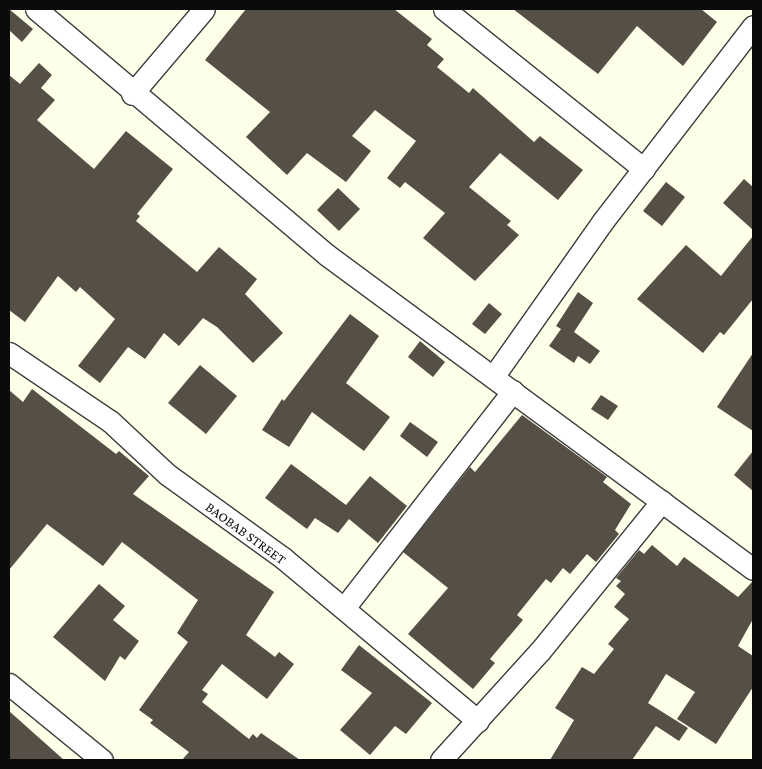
<!DOCTYPE html>
<html>
<head>
<meta charset="utf-8">
<style>
	body { margin:0 }
	#map { position:relative; width:762px; height:769px; overflow:hidden; background:#feffe9; font-family:"Crimson Pro",serif }
	div>[style] { position:absolute }
	[style*='--x'] { left:calc(var(--x)*1px); top:calc(var(--y)*1px); width:calc(var(--w)*1px); rotate:calc(var(--a)*1deg) }
	.building>* { inset:0; background:#554f46 }
	.roads { filter:drop-shadow(1px 0 #3e3e3e) drop-shadow(-1px 0 #3e3e3e) drop-shadow(0 1px #3e3e3e) drop-shadow(0 -1px #3e3e3e) }
	.minor>* { height:21px; margin:-10.5px; padding:0 10.5px; transform-origin:10.5px; border-radius:10.5px; background:#fff }
	span { translate:-50% -50%; white-space:nowrap; text-align:center; line-height:1.15; -webkit-text-stroke:5px #fff; paint-order:stroke }
	.street-label { font-size:14px; color:#0b0b0b }
	.frame { position:absolute; inset:0; border:10px solid #0b0b0b; pointer-events:none }
</style>
</head>
<body>
<div id="map">
	<div class="building">
		<i style="clip-path:polygon(9px 9px,33px 29px,22px 42px,9px 30px)"></i>
		<i style="clip-path:polygon(246px 9px,394px 9px,432px 39px,427px 45px,444px 59px,437px 67px,469px 93px,473px 88px,534px 142px,540px 136px,583px 170px,558px 200px,500px 153px,469px 187px,511px 221px,507px 225px,519px 235px,475px 281px,423px 238px,445px 213px,405px 182px,400px 188px,387px 178px,416px 141px,375px 110px,352px 136px,371px 151px,346px 182px,307px 153px,287px 175px,246px 137px,270px 112px,205px 60px)"></i>
		<i style="clip-path:polygon(513px 9px,701px 9px,717px 22px,683px 66px,637px 26px,598px 74px)"></i>
		<i style="clip-path:polygon(39px 63px,52px 75px,41px 88px,55px 100px,37px 120px,94px 169px,126px 131px,173px 169px,137px 214px,140px 216px,136px 221px,197px 272px,219px 247px,257px 279px,245px 294px,283px 333px,253px 363px,217px 327px,203px 318px,179px 346px,164px 333px,145px 359px,128px 347px,100px 383px,78px 366px,115px 319px,80px 287px,76px 292px,58px 276px,25px 322px,9px 310px,9px 75px,20px 84px)"></i>
		<i style="clip-path:polygon(744px 179px,753px 187px,753px 230px,723px 203px)"></i>
		<i style="clip-path:polygon(666px 182px,685px 197px,662px 226px,643px 211px)"></i>
		<i style="clip-path:polygon(338px 188px,360px 209px,339px 231px,317px 210px)"></i>
		<i style="clip-path:polygon(753px 236px,753px 299px,724px 335px,720px 332px,703px 353px,637px 299px,686px 245px,721px 276px)"></i>
		<i style="clip-path:polygon(578px 292px,593px 303px,574px 332px,600px 351px,590px 364px,578px 356px,574px 363px,549px 346px,561px 329px,556px 326px)"></i>
		<i style="clip-path:polygon(489px 303px,502px 314px,485px 334px,472px 324px)"></i>
		<i style="clip-path:polygon(350px 314px,379px 336px,346px 383px,390px 417px,364px 451px,312px 412px,289px 447px,262px 430px,282px 399px,284px 401px)"></i>
		<i style="clip-path:polygon(420px 341px,445px 362px,433px 377px,408px 357px)"></i>
		<i style="clip-path:polygon(753px 353px,753px 431px,717px 407px)"></i>
		<i style="clip-path:polygon(200px 365px,237px 396px,206px 434px,168px 403px)"></i>
		<i style="clip-path:polygon(32px 389px,116px 454px,119px 451px,149px 476px,133px 494px,274px 592px,246px 635px,275px 657px,279px 652px,294px 664px,267px 699px,222px 664px,202px 690px,208px 694px,202px 702px,249px 739px,253px 734px,257px 738px,261px 733px,300px 760px,182px 760px,189px 752px,150px 723px,153px 720px,139px 710px,188px 642px,177px 633px,198px 600px,122px 542px,103px 566px,47px 524px,9px 570px,9px 390px,23px 402px)"></i>
		<i style="clip-path:polygon(601px 395px,618px 406px,608px 420px,591px 409px)"></i>
		<i style="clip-path:polygon(522px 415px,607px 477px,603px 482px,631px 504px,615px 530px,619px 534px,596px 562px,587px 554px,570px 574px,563px 568px,551px 583px,546px 579px,517px 615px,523px 620px,490px 659px,495px 663px,473px 689px,408px 634px,448px 588px,403px 552px,470px 467px,475px 472px)"></i>
		<i style="clip-path:polygon(410px 422px,438px 442px,427px 457px,400px 436px)"></i>
		<i style="clip-path:polygon(753px 451px,753px 491px,734px 475px)"></i>
		<i style="clip-path:polygon(291px 464px,346px 505px,370px 476px,407px 506px,378px 543px,349px 519px,338px 533px,315px 518px,307px 529px,265px 498px)"></i>
		<i style="clip-path:polygon(652px 545px,677px 566px,684px 557px,738px 597px,753px 581px,753px 619px,738px 646px,753px 656px,753px 687px,716px 744px,677px 719px,695px 692px,666px 674px,648px 703px,688px 728px,679px 741px,656px 726px,632px 760px,550px 760px,574px 720px,555px 708px,582px 667px,594px 674px,614px 649px,608px 644px,629px 619px,614px 607px,625px 594px,616px 586px,621px 581px,616px 578px,639px 550px,644px 554px)"></i>
		<i style="clip-path:polygon(99px 584px,125px 606px,113px 620px,139px 641px,125px 660px,120px 656px,105px 681px,53px 637px)"></i>
		<i style="clip-path:polygon(359px 645px,432px 703px,406px 734px,395px 726px,370px 755px,340px 730px,372px 693px,341px 670px)"></i>
		<i style="clip-path:polygon(9px 711px,64px 760px,9px 760px)"></i>
	</div>
	<div class="roads">
		<div class="minor">
			<i style="--x:36;--y:9;--w:381;--a:40.2"></i>
			<i style="--x:327;--y:255;--w:529;--a:36.39"></i>
			<i style="--x:444;--y:9;--w:256;--a:38.7"></i>
			<i style="--x:132;--y:94;--w:111;--a:-49.7"></i>
			<i style="--x:9;--y:353;--w:122;--a:34"></i>
			<i style="--x:110;--y:421;--w:79;--a:43"></i>
			<i style="--x:168;--y:475;--w:142;--a:35.8"></i>
			<i style="--x:283;--y:558;--w:254;--a:39.9"></i>
			<i style="--x:493;--y:377;--w:191;--a:-54.8"></i>
			<i style="--x:603;--y:221;--w:246;--a:-52.4"></i>
			<i style="--x:344;--y:608;--w:275;--a:-52.1"></i>
			<i style="--x:9;--y:684;--w:120;--a:39.3"></i>
			<i style="--x:441;--y:760;--w:147;--a:-47.8"></i>
			<i style="--x:540;--y:651;--w:193;--a:-50.9"></i>
		</div>
	</div>
	<div class="street-label">
		<span style="left:246px;top:533px;rotate:36deg">BAOBAB STREET</span>
	</div>
	<div class="frame"></div>
</div>
</body>
</html>
